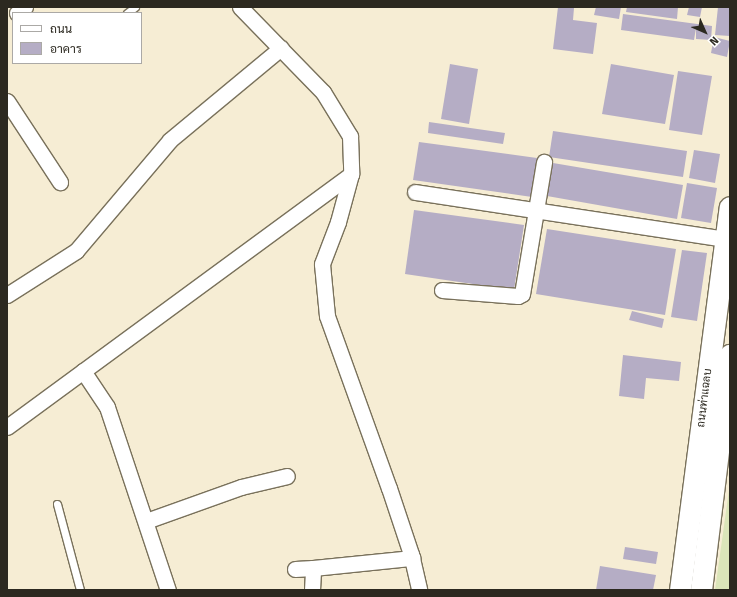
<!DOCTYPE html>
<html>
<head>
<meta charset="utf-8">
<style>
	body { margin:0 }
	#map { position:relative; width:737px; height:597px; overflow:hidden; background:#f6edd4; font-family:"Fira Sans",Sarabun,sans-serif }
	div>[style] { position:absolute }
	[style*='--x'] { left:calc(var(--x)*1px); top:calc(var(--y)*1px); width:calc(var(--w)*1px); rotate:calc(var(--a)*1deg) }
	.green>* { inset:0; background:#dbe5b9 }
	.building>* { inset:0; background:#b5adc5 }
	.roads { filter:drop-shadow(1px 0 #79715b) drop-shadow(-1px 0 #79715b) drop-shadow(0 1px #79715b) drop-shadow(0 -1px #79715b) }
	.service>* { height:7px; margin:-3.5px; padding:0 3.5px; transform-origin:3.5px; border-radius:3.5px; background:#fff }
	.minor>* { height:15px; margin:-7.5px; padding:0 7.5px; transform-origin:7.5px; border-radius:7.5px; background:#fff }
	.secondary>* { height:21px; margin:-10.5px; padding:0 10.5px; transform-origin:10.5px; border-radius:10.5px; background:#fff }
	span { translate:-50% -50%; white-space:nowrap; text-align:center; line-height:1.15; -webkit-text-stroke:3.5px #fff; paint-order:stroke }
	.street-label { font-size:11px; color:#2c2920 }
	.frame { position:absolute; inset:0; border:8px solid #2c2920; pointer-events:none }
	.legend { position:absolute; left:12px; top:12px; width:130px; height:52px; box-sizing:border-box; background:#fff; border:1px solid #aba9a6; margin:0; padding:5px 7px; list-style:none; font-size:12px; color:#2c2920 }
	.legend li { display:flex; align-items:center; gap:8px; height:20px }
	.legend b { width:20px; border:1px solid #aba9a6 }
	.north { position:absolute; left:685px; top:12px; width:40px; height:40px; -webkit-text-stroke:3px #fff; paint-order:stroke; rotate:135deg; font-size:11px; font-weight:700; line-height:16px; text-align:center; color:#2c2920 }
	.north::after { content:''; display:block; margin:auto; width:14px; height:18px; background:#2c2920; clip-path:polygon(50% 0,100% 100%,50% 72%,0 100%) }
</style>
</head>
<body>
<div id="map">
	<div class="green">
		<i style="clip-path:polygon(730px 483px,730px 590px,715px 590px)"></i>
	</div>
	<div class="building">
		<i style="clip-path:polygon(558px 7px,574px 8px,573px 20px,597px 23px,593px 54px,553px 49px)"></i>
		<i style="clip-path:polygon(596px 7px,621px 7px,619px 19px,594px 15px)"></i>
		<i style="clip-path:polygon(627px 7px,678px 7px,677px 19px,626px 12px)"></i>
		<i style="clip-path:polygon(689px 7px,702px 7px,700px 17px,687px 15px)"></i>
		<i style="clip-path:polygon(718px 7px,730px 7px,730px 36px,715px 35px)"></i>
		<i style="clip-path:polygon(623px 14px,712px 26px,711px 40px,696px 39px,696px 28px,694px 40px,621px 30px)"></i>
		<i style="clip-path:polygon(714px 37px,730px 41px,727px 57px,711px 53px)"></i>
		<i style="clip-path:polygon(450px 64px,478px 69px,469px 124px,441px 119px)"></i>
		<i style="clip-path:polygon(611px 64px,674px 75px,665px 124px,602px 114px)"></i>
		<i style="clip-path:polygon(678px 71px,712px 76px,702px 135px,669px 130px)"></i>
		<i style="clip-path:polygon(429px 122px,505px 133px,503px 144px,428px 133px)"></i>
		<i style="clip-path:polygon(553px 131px,687px 151px,683px 177px,549px 157px)"></i>
		<i style="clip-path:polygon(419px 142px,537px 158px,532px 197px,413px 180px)"></i>
		<i style="clip-path:polygon(694px 150px,720px 154px,715px 183px,689px 178px)"></i>
		<i style="clip-path:polygon(553px 163px,683px 185px,677px 219px,547px 196px)"></i>
		<i style="clip-path:polygon(687px 183px,717px 188px,711px 223px,681px 218px)"></i>
		<i style="clip-path:polygon(414px 210px,524px 225px,514px 290px,405px 274px)"></i>
		<i style="clip-path:polygon(547px 229px,676px 249px,665px 315px,536px 294px)"></i>
		<i style="clip-path:polygon(682px 250px,707px 253px,697px 321px,671px 317px)"></i>
		<i style="clip-path:polygon(632px 311px,664px 319px,662px 328px,629px 320px)"></i>
		<i style="clip-path:polygon(623px 355px,681px 362px,679px 381px,646px 378px,644px 399px,619px 396px)"></i>
		<i style="clip-path:polygon(625px 547px,658px 552px,656px 564px,623px 559px)"></i>
		<i style="clip-path:polygon(600px 566px,656px 575px,653px 590px,596px 590px)"></i>
	</div>
	<div class="roads">
		<div class="service">
			<i style="--x:127;--y:13;--w:10;--a:-37"></i>
			<i style="--x:57;--y:504;--w:89;--a:75"></i>
		</div>
		<div class="minor">
			<i style="--x:240;--y:7;--w:119;--a:45.7"></i>
			<i style="--x:323;--y:92;--w:52;--a:58.5"></i>
			<i style="--x:350;--y:136;--w:38;--a:88"></i>
			<i style="--x:351;--y:174;--w:50;--a:105.2"></i>
			<i style="--x:338;--y:222;--w:45;--a:110.9"></i>
			<i style="--x:322;--y:264;--w:52;--a:84.5"></i>
			<i style="--x:327;--y:316;--w:183;--a:70.2"></i>
			<i style="--x:389;--y:488;--w:70;--a:71.6"></i>
			<i style="--x:411;--y:554;--w:37;--a:77"></i>
			<i style="--x:17;--y:13;--w:10;--a:-37"></i>
			<i style="--x:7;--y:101;--w:97;--a:56.8"></i>
			<i style="--x:415;--y:192;--w:315;--a:8.6"></i>
			<i style="--x:442;--y:290;--w:76;--a:4.5"></i>
			<i style="--x:518;--y:296;--w:4;--a:-27"></i>
			<i style="--x:522;--y:294;--w:134;--a:-80.5"></i>
			<i style="--x:7;--y:295;--w:82;--a:-32.5"></i>
			<i style="--x:76;--y:251;--w:145;--a:-49.7"></i>
			<i style="--x:170;--y:140;--w:144;--a:-39.7"></i>
			<i style="--x:83;--y:371;--w:43;--a:56.3"></i>
			<i style="--x:107;--y:407;--w:193;--a:71.6"></i>
			<i style="--x:7;--y:427;--w:427;--a:-36.3"></i>
			<i style="--x:146;--y:521;--w:101;--a:-19.7"></i>
			<i style="--x:241;--y:487;--w:47;--a:-13.4"></i>
			<i style="--x:295;--y:569;--w:18;--a:-3"></i>
			<i style="--x:312;--y:590;--w:22;--a:-87"></i>
			<i style="--x:313;--y:568;--w:100;--a:-5.8"></i>
		</div>
		<div class="secondary">
			<i style="--x:680;--y:590;--w:386;--a:-82.6"></i>
			<i style="--x:701;--y:590;--w:237;--a:-83"></i>
		</div>
	</div>
	<div class="street-label">
		<span style="left:705px;top:398px;rotate:-83deg">ถนนท่าแฉลบ</span>
	</div>
	<div class="frame"></div>
	<ul class="legend">
	<li><b style="height:5px;background:#fff"></b>ถนน</li>
	<li><b style="height:11px;background:#b5adc5"></b>อาคาร</li>
	</ul>
	<div class="north">N</div>
</div>
</body>
</html>
